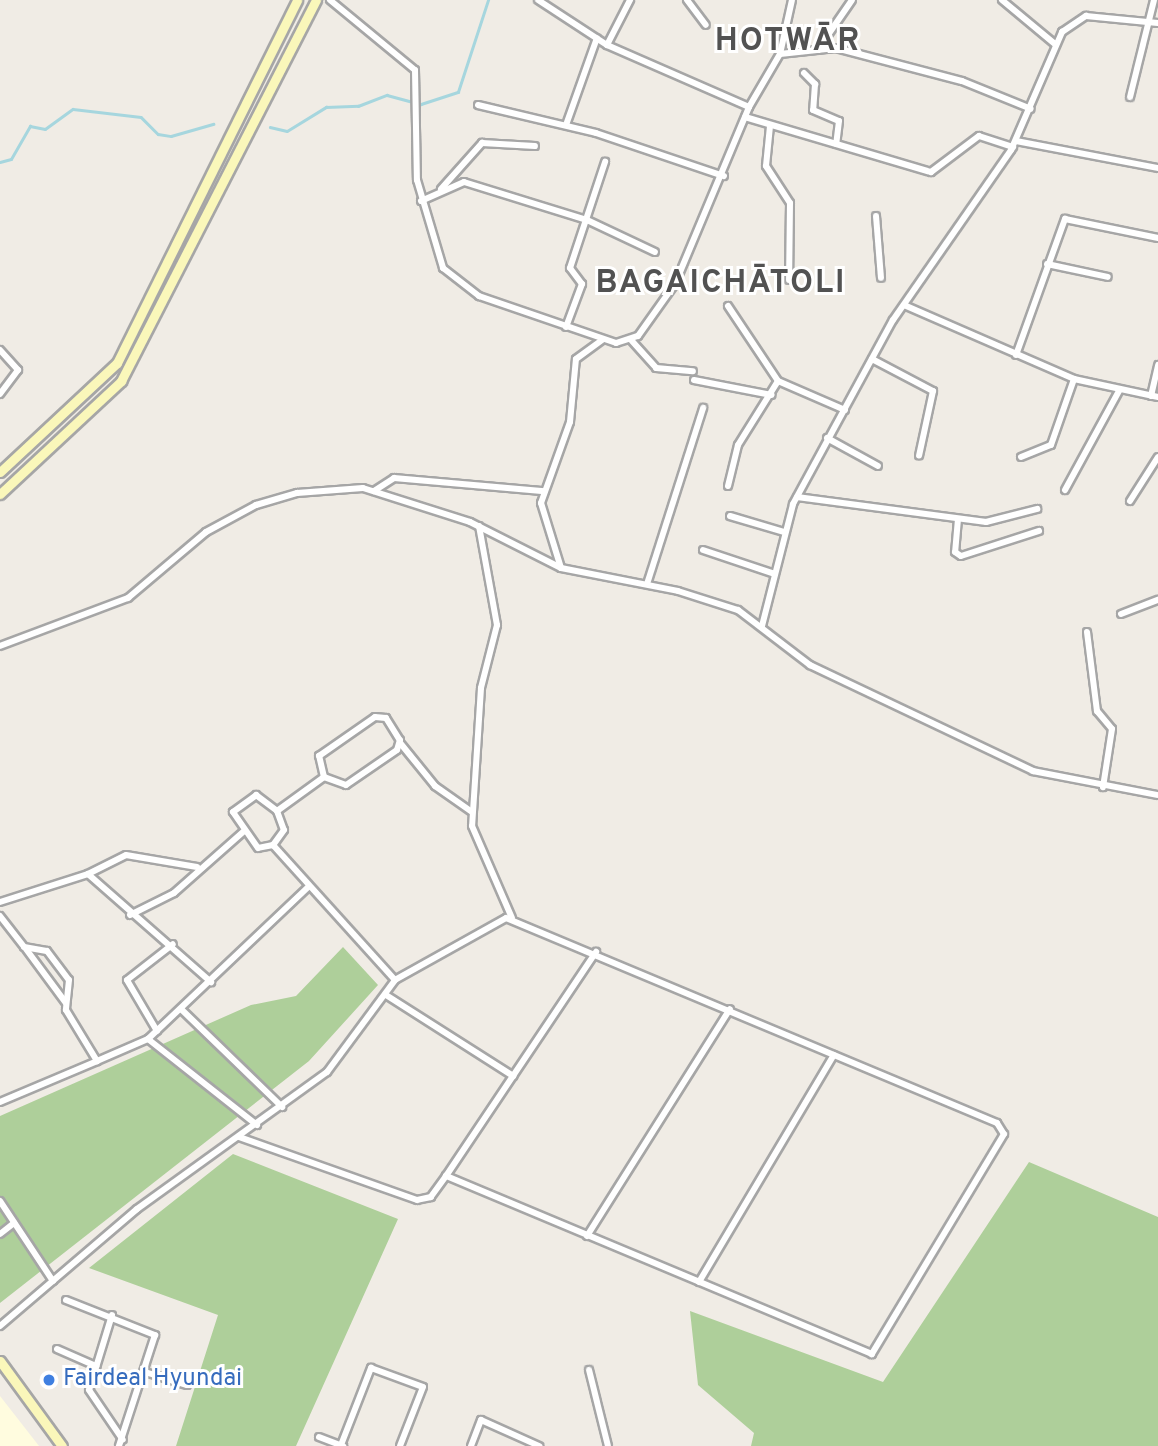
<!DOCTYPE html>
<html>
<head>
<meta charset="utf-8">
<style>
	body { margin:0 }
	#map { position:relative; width:1158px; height:1446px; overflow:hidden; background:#f0ece5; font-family:Overpass,sans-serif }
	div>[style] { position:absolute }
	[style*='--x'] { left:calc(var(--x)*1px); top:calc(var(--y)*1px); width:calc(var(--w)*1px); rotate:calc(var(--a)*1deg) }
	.education>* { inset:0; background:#fffcdf }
	.forest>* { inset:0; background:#aecf9a }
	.stream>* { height:2.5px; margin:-1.25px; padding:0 1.25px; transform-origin:1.25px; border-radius:1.25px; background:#a6d6de }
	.roads { filter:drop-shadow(2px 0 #a6a6a6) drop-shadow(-2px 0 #a6a6a6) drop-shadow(0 2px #a6a6a6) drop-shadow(0 -2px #a6a6a6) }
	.minor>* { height:6px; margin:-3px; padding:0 3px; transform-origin:3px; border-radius:3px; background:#fff }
	.secondary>* { height:9px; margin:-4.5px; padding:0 4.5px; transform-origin:4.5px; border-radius:4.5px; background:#faf7ba }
	.dots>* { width:19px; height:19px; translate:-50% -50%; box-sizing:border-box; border:4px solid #fff; border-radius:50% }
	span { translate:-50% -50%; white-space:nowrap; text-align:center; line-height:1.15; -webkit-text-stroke:6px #fff; paint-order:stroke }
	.shop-label { font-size:24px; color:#366cbe }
	.left { translate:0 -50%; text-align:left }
	.district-label { font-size:32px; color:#525252; font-weight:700; letter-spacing:2px }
</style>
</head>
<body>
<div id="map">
	<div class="education">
		<i style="clip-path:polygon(0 1396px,39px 1446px,0 1446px)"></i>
	</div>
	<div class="forest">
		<i style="clip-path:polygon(343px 947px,378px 985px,309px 1061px,0 1303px,0 1116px,251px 1005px,296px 996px)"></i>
		<i style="clip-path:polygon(233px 1154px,398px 1219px,296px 1446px,176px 1446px,218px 1315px,89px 1268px)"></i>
		<i style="clip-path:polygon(1029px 1162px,1158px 1217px,1158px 1446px,751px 1446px,754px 1433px,698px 1385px,690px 1311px,883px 1382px)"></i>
	</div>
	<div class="stream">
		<i style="--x:270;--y:127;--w:17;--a:13"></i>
		<i style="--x:287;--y:131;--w:46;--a:-31.6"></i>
		<i style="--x:326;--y:107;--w:32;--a:-2"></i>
		<i style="--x:358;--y:106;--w:31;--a:-21"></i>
		<i style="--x:387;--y:95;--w:35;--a:15"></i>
		<i style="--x:421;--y:104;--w:39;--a:-18"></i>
		<i style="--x:458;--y:92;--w:97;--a:-71.9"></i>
		<i style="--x:0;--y:162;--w:11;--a:-15"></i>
		<i style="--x:11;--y:159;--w:38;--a:-60"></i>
		<i style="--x:30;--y:126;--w:15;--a:11"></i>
		<i style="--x:45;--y:129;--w:34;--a:-36"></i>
		<i style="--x:73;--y:109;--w:68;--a:6.7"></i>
		<i style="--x:141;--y:117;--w:24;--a:45"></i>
		<i style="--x:158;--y:134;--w:13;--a:9"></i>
		<i style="--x:171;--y:136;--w:44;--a:-15.9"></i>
	</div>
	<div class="roads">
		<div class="minor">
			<i style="--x:330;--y:0;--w:110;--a:39.5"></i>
			<i style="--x:415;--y:70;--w:110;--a:89"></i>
			<i style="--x:417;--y:180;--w:92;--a:73.5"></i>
			<i style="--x:443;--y:268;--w:46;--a:37.9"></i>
			<i style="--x:479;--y:296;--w:145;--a:18.9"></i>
			<i style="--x:616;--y:343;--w:23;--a:-18"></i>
			<i style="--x:638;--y:336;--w:64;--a:-54.6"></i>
			<i style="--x:675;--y:284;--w:192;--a:-67.3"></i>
			<i style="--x:749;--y:107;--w:61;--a:-59.7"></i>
			<i style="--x:780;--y:54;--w:56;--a:-6.1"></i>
			<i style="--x:836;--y:48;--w:130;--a:14.7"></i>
			<i style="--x:962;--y:81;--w:74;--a:22.1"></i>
			<i style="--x:538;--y:0;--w:82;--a:33.1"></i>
			<i style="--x:607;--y:45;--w:155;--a:23.6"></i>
			<i style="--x:687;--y:0;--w:31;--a:53"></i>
			<i style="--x:1002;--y:0;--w:69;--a:39.7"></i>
			<i style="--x:607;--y:45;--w:51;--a:-62.9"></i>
			<i style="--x:819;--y:48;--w:58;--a:-55.5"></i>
			<i style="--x:780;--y:54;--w:55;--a:-77.5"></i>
			<i style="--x:804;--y:73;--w:16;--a:45"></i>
			<i style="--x:815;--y:84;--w:26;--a:94"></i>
			<i style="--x:813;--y:110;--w:28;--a:23"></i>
			<i style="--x:839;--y:121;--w:23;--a:97"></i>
			<i style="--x:1130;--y:97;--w:100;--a:-76.1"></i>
			<i style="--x:478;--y:105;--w:121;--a:13.3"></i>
			<i style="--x:596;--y:133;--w:135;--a:18.6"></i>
			<i style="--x:745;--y:117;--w:194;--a:16.5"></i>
			<i style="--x:931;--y:172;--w:60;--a:-36.9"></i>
			<i style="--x:979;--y:136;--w:36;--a:18"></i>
			<i style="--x:566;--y:125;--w:92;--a:-70.4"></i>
			<i style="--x:770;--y:126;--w:40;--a:95.7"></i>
			<i style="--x:766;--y:166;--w:44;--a:57"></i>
			<i style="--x:790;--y:203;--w:77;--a:90.7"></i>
			<i style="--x:1016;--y:141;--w:145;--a:10.8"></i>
			<i style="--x:441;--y:189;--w:62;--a:-48.3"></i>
			<i style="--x:482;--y:143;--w:53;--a:3.2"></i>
			<i style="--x:421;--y:201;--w:47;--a:-23.8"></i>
			<i style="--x:464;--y:182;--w:129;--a:17.2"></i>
			<i style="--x:587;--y:220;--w:75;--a:25.2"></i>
			<i style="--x:876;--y:216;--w:62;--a:85.4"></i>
			<i style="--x:1047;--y:264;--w:62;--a:12"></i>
			<i style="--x:904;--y:305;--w:185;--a:23.5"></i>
			<i style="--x:1074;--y:379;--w:86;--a:12.1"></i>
			<i style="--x:728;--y:306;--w:90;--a:56.3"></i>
			<i style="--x:778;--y:381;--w:73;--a:23.4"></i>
			<i style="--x:566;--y:327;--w:46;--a:-69.6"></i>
			<i style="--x:582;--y:284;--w:20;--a:-127"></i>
			<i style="--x:570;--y:268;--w:112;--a:-71.7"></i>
			<i style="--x:632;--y:341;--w:36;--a:48"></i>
			<i style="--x:656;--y:368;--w:37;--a:5"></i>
			<i style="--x:0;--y:350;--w:27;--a:48"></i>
			<i style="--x:18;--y:370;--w:30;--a:127"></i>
			<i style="--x:1016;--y:355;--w:145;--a:-70.2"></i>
			<i style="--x:1065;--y:219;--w:95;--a:11.5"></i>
			<i style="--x:872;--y:359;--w:69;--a:27.7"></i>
			<i style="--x:933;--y:391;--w:66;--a:102.2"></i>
			<i style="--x:694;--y:380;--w:79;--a:10.9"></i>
			<i style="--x:1151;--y:396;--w:32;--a:-77"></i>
			<i style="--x:827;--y:438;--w:58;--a:28.8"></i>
			<i style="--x:1021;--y:457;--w:32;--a:-22"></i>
			<i style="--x:1051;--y:445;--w:70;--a:-70.8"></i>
			<i style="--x:728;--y:486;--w:42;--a:-76.3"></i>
			<i style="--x:738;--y:445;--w:75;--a:-58"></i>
			<i style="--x:1065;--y:490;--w:115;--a:-61.4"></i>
			<i style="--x:374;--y:491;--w:24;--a:-33"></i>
			<i style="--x:394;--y:478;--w:151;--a:5"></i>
			<i style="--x:797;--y:497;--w:191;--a:7.5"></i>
			<i style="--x:986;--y:522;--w:53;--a:-14.3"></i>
			<i style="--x:1130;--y:501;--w:52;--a:-57.5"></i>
			<i style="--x:730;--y:516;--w:56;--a:16.5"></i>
			<i style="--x:958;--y:519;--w:33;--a:95"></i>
			<i style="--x:955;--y:552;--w:7;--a:34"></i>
			<i style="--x:961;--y:556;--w:82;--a:-17.8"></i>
			<i style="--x:479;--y:526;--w:101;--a:79.7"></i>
			<i style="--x:497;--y:625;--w:65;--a:104.3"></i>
			<i style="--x:481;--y:688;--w:138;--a:93.7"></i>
			<i style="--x:472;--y:826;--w:100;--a:66.5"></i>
			<i style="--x:703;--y:550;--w:73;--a:18.4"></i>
			<i style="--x:561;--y:568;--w:68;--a:-107.1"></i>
			<i style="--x:541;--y:503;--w:86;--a:-70.3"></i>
			<i style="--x:570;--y:422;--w:63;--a:-84.6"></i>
			<i style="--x:576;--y:359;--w:32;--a:-36"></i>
			<i style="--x:647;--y:584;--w:185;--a:-72.3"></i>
			<i style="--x:1121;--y:614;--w:40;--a:-21"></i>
			<i style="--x:762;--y:626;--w:126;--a:-75.7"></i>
			<i style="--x:793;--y:504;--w:209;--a:-61.5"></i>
			<i style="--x:893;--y:320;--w:207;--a:-55.2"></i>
			<i style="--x:1011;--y:150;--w:129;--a:-66.6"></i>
			<i style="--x:1062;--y:32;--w:29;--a:-34"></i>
			<i style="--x:1086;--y:16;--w:72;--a:5.6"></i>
			<i style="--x:1087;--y:632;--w:80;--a:82.8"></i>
			<i style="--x:1097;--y:711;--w:23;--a:50"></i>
			<i style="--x:1112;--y:729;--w:59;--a:98.8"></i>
			<i style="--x:0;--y:646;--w:137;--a:-20.6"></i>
			<i style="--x:128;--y:598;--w:102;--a:-40.2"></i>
			<i style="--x:206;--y:532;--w:57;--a:-28.4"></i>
			<i style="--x:256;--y:505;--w:43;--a:-16.3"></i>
			<i style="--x:297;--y:493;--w:66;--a:-4.3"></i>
			<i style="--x:363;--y:488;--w:112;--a:17.6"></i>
			<i style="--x:470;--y:522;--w:102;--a:26.8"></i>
			<i style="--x:561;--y:568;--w:119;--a:11.1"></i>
			<i style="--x:678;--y:591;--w:63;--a:17.6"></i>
			<i style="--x:738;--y:610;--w:91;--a:37.4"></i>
			<i style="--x:810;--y:665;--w:247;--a:25.4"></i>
			<i style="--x:1033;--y:771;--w:127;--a:10.9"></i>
			<i style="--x:401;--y:744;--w:54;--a:51"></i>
			<i style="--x:435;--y:786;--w:45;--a:35.1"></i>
			<i style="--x:324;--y:777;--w:22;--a:-103"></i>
			<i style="--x:319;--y:756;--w:68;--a:-34.9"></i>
			<i style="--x:375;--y:717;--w:11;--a:5"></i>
			<i style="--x:386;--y:718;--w:26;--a:58"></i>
			<i style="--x:400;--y:740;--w:10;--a:107"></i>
			<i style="--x:397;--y:750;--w:62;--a:145.5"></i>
			<i style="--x:346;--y:785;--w:23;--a:-160"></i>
			<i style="--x:324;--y:777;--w:58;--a:144.1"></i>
			<i style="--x:277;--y:811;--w:20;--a:70"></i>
			<i style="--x:284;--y:830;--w:19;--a:126"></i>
			<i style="--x:273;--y:845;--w:182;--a:47.9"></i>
			<i style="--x:273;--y:845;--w:15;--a:169"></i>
			<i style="--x:258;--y:848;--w:44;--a:-124.8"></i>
			<i style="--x:233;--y:812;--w:29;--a:-36"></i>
			<i style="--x:256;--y:795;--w:26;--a:37"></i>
			<i style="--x:88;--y:874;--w:164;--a:41.3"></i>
			<i style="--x:0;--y:902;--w:92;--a:-17.7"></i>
			<i style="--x:88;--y:874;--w:42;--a:-26.6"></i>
			<i style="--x:126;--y:855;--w:72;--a:9.6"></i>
			<i style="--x:130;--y:915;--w:49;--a:-26.6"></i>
			<i style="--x:174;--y:893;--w:94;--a:-41.5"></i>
			<i style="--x:0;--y:916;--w:39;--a:52"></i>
			<i style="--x:24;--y:947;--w:23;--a:10"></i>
			<i style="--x:47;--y:951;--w:36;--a:53"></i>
			<i style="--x:69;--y:980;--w:30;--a:96"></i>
			<i style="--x:66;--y:1010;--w:60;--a:58.7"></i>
			<i style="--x:97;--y:1061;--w:56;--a:-23.3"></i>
			<i style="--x:148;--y:1039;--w:139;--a:38.3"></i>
			<i style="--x:26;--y:949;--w:67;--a:53.5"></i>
			<i style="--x:386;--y:995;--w:151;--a:32.5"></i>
			<i style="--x:181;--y:1009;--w:141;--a:44.1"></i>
			<i style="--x:157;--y:1031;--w:59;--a:-120.5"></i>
			<i style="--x:127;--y:980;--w:58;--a:-38"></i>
			<i style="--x:148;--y:1039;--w:221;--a:-43.5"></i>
			<i style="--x:0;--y:1102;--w:105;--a:-22.9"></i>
			<i style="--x:446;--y:1176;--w:270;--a:-56.2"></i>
			<i style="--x:0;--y:1201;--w:96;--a:56.5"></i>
			<i style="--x:0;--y:1234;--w:18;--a:-38"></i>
			<i style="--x:587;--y:1236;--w:268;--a:-57.8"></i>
			<i style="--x:699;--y:1282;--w:264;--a:-59.3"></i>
			<i style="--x:66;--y:1300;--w:96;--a:21.5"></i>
			<i style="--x:155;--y:1335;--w:117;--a:108"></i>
			<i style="--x:112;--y:1315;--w:78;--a:107"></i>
			<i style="--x:89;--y:1390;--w:60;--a:55.8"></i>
			<i style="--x:0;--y:1326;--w:180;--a:-40.5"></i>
			<i style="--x:137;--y:1209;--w:234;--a:-35.8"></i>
			<i style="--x:327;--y:1072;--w:114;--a:-53.5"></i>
			<i style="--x:395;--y:980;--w:127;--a:-29.2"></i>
			<i style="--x:506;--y:918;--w:532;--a:22.66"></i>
			<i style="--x:997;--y:1123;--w:13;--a:58"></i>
			<i style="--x:1004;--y:1134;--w:257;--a:121"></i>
			<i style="--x:872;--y:1354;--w:462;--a:-157.3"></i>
			<i style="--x:446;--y:1176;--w:26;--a:126"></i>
			<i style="--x:431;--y:1197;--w:14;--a:168"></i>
			<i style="--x:417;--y:1200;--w:189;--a:-160.5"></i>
			<i style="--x:57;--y:1349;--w:43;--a:23.6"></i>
			<i style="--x:589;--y:1370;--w:78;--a:76"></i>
			<i style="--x:145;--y:1372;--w:44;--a:17.2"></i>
			<i style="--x:319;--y:1437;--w:26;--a:21"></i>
			<i style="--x:341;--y:1445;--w:83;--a:-68.7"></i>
			<i style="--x:371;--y:1368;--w:55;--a:20.1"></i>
			<i style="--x:423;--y:1387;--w:63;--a:111.3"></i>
			<i style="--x:471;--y:1446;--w:28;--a:-69"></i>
			<i style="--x:481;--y:1420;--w:64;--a:24.1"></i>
		</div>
		<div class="secondary">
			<i style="--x:0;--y:472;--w:160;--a:-43"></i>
			<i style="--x:117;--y:363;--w:405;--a:-63.6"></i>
			<i style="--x:0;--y:494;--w:166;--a:-43"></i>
			<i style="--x:121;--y:381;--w:428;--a:-62.9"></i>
			<i style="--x:0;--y:1361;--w:105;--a:53.9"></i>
		</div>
	</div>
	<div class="dots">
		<i style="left:49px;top:1380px;background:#3f7fe0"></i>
	</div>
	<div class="shop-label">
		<span class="left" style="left:63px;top:1380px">Fairdeal Hyundai</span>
	</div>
	<div class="district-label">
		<span style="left:788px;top:42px">HOTWĀR</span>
		<span style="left:721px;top:284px">BAGAICHĀTOLI</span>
	</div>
</div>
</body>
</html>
